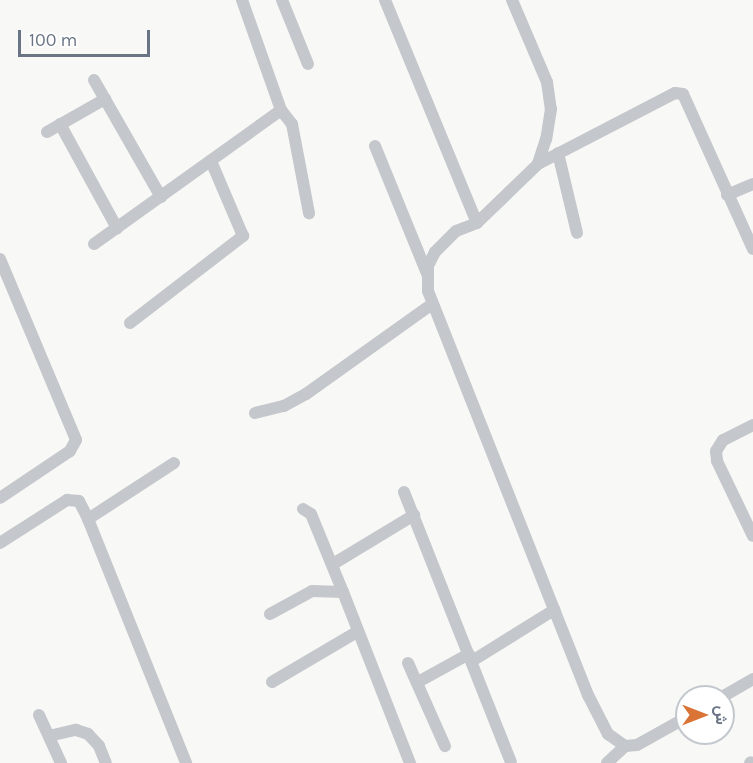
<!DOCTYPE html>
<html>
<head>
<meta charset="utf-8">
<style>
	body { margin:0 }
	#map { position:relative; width:753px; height:763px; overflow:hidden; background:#f8f8f6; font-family:Karla,Vazirmatn,sans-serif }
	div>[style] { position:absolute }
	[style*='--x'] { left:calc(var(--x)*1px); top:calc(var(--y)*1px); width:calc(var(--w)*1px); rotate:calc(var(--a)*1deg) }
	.minor>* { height:12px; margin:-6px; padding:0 6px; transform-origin:6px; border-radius:6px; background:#c4c7cb }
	span { translate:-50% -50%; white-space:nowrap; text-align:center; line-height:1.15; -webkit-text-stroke:6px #fff; paint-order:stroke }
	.north { position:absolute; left:675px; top:685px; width:60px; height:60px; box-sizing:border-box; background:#fff; border:2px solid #c3c8ce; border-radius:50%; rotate:90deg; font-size:16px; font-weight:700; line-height:24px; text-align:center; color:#697585 }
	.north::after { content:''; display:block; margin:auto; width:21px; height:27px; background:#d97436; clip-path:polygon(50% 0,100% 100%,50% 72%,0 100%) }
	.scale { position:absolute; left:18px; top:30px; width:132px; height:27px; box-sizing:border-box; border:3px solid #697585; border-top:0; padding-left:8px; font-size:18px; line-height:21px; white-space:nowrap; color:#697585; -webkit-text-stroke:4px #fff; paint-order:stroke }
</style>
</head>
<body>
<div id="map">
	<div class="minor">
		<i style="--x:282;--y:0;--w:69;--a:67.9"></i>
		<i style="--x:385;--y:0;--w:241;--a:67.6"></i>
		<i style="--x:512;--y:0;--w:89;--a:66.9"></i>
		<i style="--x:547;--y:82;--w:27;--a:82"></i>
		<i style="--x:551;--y:109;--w:30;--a:99"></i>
		<i style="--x:546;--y:139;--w:26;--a:108"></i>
		<i style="--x:538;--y:164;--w:85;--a:136"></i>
		<i style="--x:477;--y:223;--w:22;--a:159"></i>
		<i style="--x:456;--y:231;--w:30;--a:135"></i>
		<i style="--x:435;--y:252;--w:16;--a:117"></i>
		<i style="--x:428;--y:266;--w:25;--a:90"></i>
		<i style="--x:428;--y:291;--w:435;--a:68.4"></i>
		<i style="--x:588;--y:695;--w:44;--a:62.9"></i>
		<i style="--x:608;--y:734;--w:21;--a:35"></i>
		<i style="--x:625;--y:746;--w:12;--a:-5"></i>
		<i style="--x:637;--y:745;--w:57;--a:-29.2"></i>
		<i style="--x:94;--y:80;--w:135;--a:60.2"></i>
		<i style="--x:281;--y:110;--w:18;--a:52"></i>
		<i style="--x:292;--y:124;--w:91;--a:79.2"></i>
		<i style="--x:60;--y:124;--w:119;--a:61.3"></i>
		<i style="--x:47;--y:132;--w:67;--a:-29.6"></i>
		<i style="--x:375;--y:146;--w:140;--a:67.8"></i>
		<i style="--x:558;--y:153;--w:82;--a:76.6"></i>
		<i style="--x:538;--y:164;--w:154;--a:-27.4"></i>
		<i style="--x:675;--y:93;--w:8;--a:7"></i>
		<i style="--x:683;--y:94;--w:170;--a:65.7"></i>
		<i style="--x:727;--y:195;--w:28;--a:-23"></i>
		<i style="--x:94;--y:244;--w:230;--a:-35.6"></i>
		<i style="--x:281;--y:110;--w:117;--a:-109.5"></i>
		<i style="--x:0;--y:259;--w:196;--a:67.2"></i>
		<i style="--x:76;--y:440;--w:13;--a:119"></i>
		<i style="--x:70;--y:451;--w:84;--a:146.1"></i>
		<i style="--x:130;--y:323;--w:143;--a:-37.6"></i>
		<i style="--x:243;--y:236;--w:82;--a:-113.1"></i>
		<i style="--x:255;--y:413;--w:30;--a:-14"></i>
		<i style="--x:284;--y:406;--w:25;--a:-29"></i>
		<i style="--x:306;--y:394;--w:153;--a:-35.5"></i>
		<i style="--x:753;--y:425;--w:34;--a:153"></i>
		<i style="--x:723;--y:440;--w:13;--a:122"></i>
		<i style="--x:716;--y:451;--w:10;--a:84"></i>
		<i style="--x:717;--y:461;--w:83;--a:64.4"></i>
		<i style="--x:174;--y:463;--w:103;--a:146.9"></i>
		<i style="--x:88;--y:519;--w:263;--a:68.1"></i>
		<i style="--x:404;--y:492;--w:290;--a:68.4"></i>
		<i style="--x:303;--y:509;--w:9;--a:32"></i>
		<i style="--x:311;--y:514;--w:84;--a:67.7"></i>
		<i style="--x:0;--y:543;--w:80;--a:-32.7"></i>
		<i style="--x:67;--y:500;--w:12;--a:5"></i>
		<i style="--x:79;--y:501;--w:20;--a:63"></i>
		<i style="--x:333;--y:564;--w:95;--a:-31.2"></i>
		<i style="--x:270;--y:614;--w:48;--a:-28.7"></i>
		<i style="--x:312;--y:591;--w:31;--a:2"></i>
		<i style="--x:343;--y:592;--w:184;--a:68.6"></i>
		<i style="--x:472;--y:661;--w:97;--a:-31.9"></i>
		<i style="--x:408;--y:663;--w:91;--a:66"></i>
		<i style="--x:272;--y:682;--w:99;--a:-30.5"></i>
		<i style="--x:418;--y:682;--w:58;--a:-28.8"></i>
		<i style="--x:722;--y:697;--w:36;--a:-30"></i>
		<i style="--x:39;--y:715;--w:53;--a:65.4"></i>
		<i style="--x:49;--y:736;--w:28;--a:-13"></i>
		<i style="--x:76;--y:730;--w:13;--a:18"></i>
		<i style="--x:88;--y:734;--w:16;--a:47"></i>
		<i style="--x:99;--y:746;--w:18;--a:68"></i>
		<i style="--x:607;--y:763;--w:25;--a:-43"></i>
		<i style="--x:750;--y:763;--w:1;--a:-45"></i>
	</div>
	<div class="north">ش</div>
	<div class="scale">100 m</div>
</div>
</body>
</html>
